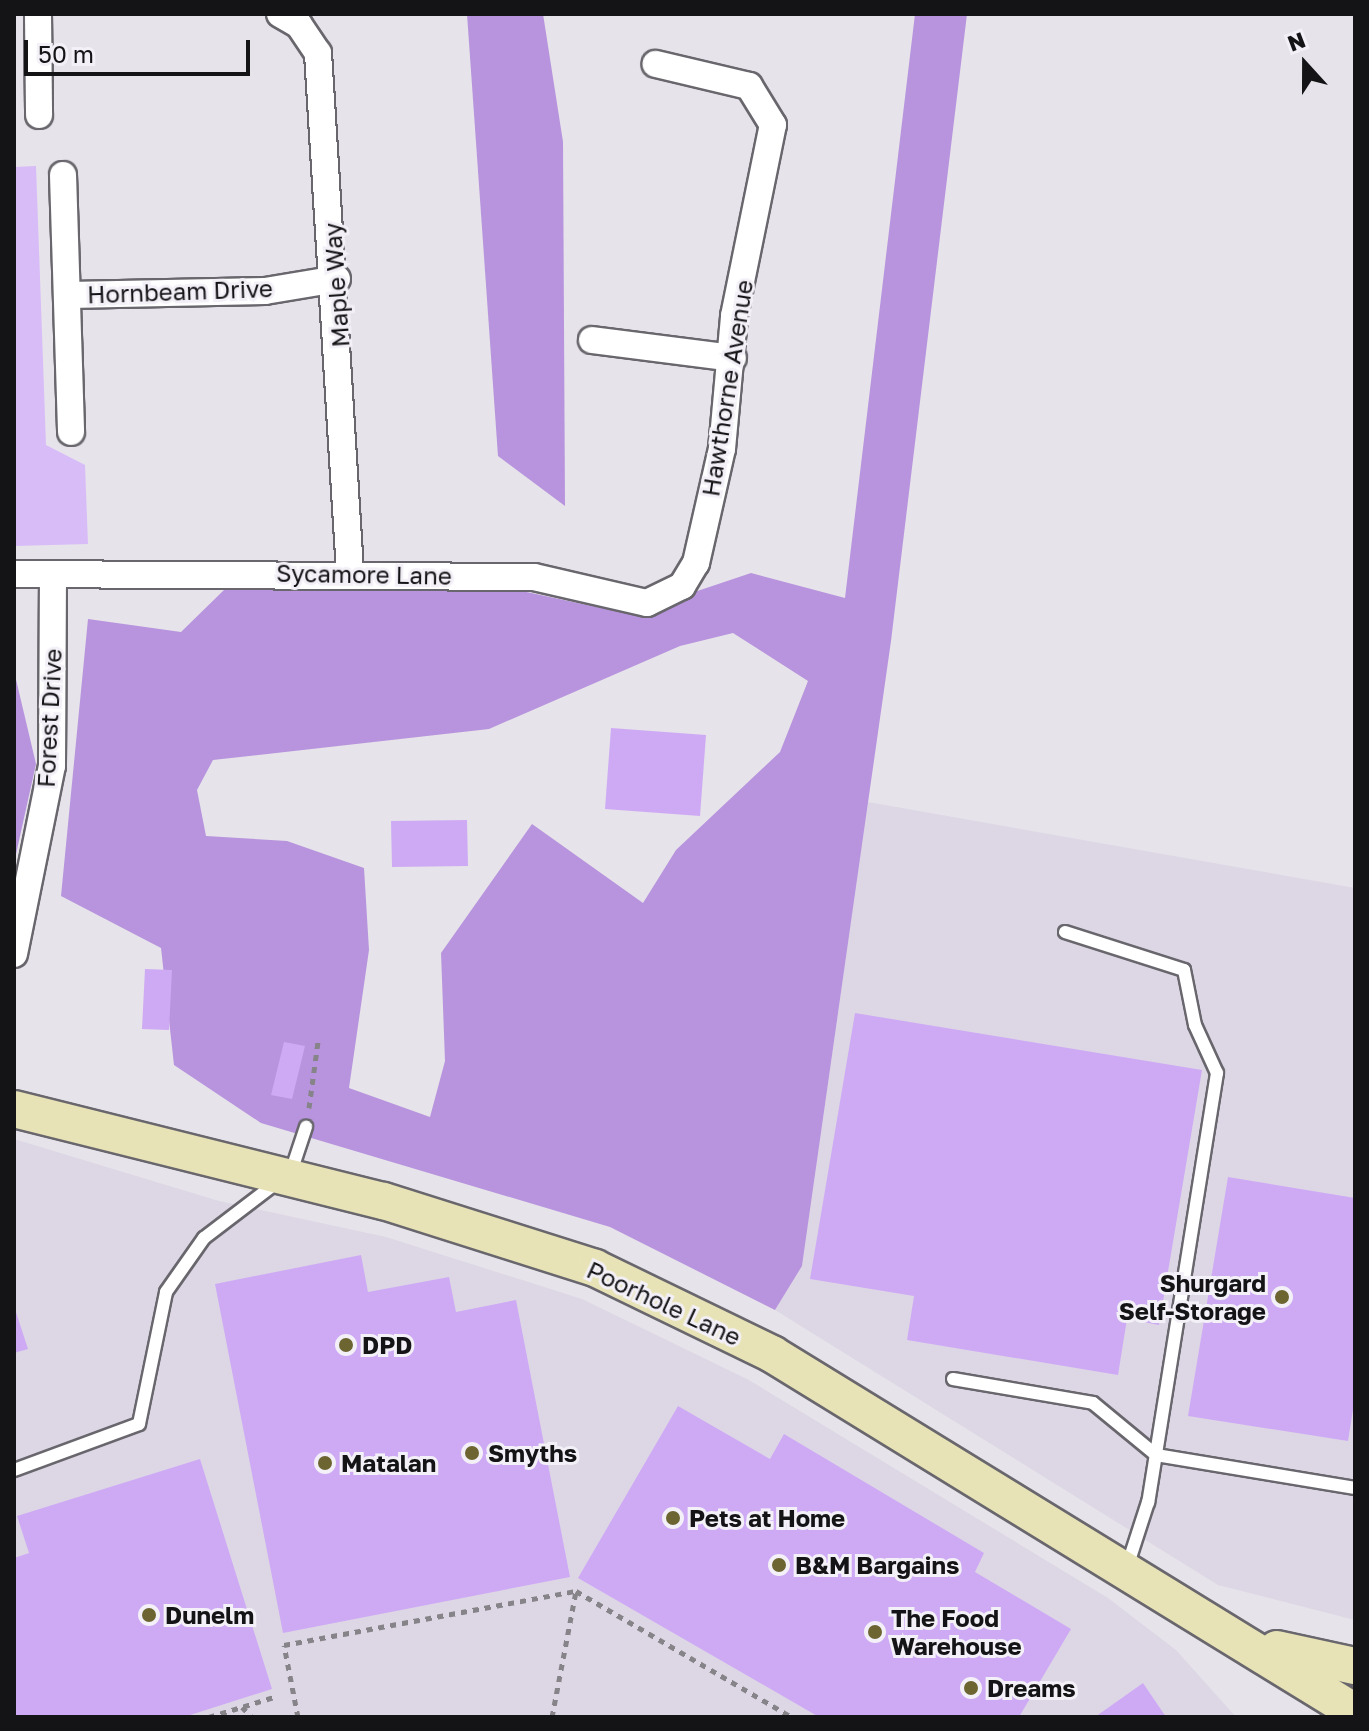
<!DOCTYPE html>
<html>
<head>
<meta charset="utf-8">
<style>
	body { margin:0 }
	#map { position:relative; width:1369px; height:1731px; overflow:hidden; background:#e6e3ea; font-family:"Golos Text",sans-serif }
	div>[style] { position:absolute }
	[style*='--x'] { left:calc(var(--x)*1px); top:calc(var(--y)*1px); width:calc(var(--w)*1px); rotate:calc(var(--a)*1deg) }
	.built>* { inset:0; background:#ddd7e5 }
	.green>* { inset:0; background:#d8bcf8 }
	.forest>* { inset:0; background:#b794dd }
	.building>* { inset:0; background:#ceaaf5 }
	.path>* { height:5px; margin-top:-2.5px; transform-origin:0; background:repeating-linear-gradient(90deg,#868489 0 6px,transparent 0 12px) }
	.roads { filter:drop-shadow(2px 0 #69676d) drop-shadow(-2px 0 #69676d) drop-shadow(0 2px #69676d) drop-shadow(0 -2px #69676d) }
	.lane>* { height:12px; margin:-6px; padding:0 6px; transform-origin:6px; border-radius:6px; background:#fff }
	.street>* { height:26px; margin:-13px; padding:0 13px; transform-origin:13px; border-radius:13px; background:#fff }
	.secondary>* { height:36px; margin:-18px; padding:0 18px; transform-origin:18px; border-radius:18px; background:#e8e3b6 }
	.dots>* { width:22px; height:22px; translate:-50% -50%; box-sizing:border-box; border:4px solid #f3f0f7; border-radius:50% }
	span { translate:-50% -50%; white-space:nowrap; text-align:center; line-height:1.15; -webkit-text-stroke:6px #f3f0f7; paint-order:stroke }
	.street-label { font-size:24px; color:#141316 }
	.poi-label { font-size:24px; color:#141316; font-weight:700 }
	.right { translate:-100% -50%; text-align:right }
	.left { translate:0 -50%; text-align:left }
	.frame { position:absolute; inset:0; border:16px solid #141316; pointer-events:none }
	.north { position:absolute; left:1265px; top:24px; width:80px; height:80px; -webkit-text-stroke:6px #f3f0f7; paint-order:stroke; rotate:339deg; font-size:22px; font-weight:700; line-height:32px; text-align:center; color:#141316 }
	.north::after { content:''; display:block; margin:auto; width:28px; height:36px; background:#141316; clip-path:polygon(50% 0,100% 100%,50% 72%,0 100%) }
	.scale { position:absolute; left:24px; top:40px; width:226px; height:36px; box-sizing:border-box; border:4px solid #141316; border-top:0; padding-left:10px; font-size:24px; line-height:28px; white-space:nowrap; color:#141316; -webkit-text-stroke:6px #f3f0f7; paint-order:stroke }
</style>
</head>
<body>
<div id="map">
	<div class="built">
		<i style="clip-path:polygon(868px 802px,1355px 888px,1355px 1620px,1218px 1585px,775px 1310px,802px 1266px)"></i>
		<i style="clip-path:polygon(14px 1139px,219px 1201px,386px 1237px,582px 1299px,749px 1380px,1108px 1598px,1176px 1650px,1236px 1717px,14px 1717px)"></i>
	</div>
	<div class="green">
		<i style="clip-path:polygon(36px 166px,46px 445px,85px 465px,88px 544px,14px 546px,14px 167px)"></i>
	</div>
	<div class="forest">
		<i style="clip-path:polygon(467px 14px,543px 14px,563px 142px,565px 506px,498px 456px)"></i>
		<i style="clip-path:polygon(evenodd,915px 14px,967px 14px,891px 641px,802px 1266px,775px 1310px,610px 1227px,261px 1123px,174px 1065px,161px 948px,61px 896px,88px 619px,181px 632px,224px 590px,503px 587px,629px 614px,751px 573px,845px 598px,915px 14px,733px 633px,808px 681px,780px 752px,676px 850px,643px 903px,532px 824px,441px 953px,445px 1061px,430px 1117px,349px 1088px,369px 950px,364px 868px,287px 841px,206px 836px,197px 790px,213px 760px,489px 729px,680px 646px,733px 633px)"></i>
		<i style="clip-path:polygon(14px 671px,36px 764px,14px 863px)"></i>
	</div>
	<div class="building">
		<i style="clip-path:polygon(611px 728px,706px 735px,700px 816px,605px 809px)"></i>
		<i style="clip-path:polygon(467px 820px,468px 866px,392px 867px,391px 821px)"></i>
		<i style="clip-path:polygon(145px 969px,172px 970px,169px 1030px,142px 1029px)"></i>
		<i style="clip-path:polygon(855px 1013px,1202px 1070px,1159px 1325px,1127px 1319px,1118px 1375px,907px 1340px,914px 1296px,810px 1279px)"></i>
		<i style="clip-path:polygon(284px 1042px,305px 1046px,292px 1099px,271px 1095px)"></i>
		<i style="clip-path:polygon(1228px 1177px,1355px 1198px,1355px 1397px,1348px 1441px,1188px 1416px)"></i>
		<i style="clip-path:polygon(361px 1255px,368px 1292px,449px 1277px,456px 1312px,516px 1300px,570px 1577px,283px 1633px,215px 1284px)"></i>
		<i style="clip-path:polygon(14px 1306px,28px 1349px,14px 1353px)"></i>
		<i style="clip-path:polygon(678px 1406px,770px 1459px,784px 1434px,984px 1553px,975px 1572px,1071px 1629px,1019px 1717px,819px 1717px,578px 1578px)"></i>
		<i style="clip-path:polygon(200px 1459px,272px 1689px,184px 1717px,14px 1717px,14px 1558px,29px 1553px,17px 1516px)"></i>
		<i style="clip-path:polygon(1143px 1683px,1166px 1717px,1095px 1717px)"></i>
	</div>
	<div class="path">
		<i style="--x:309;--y:1108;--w:68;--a:-82.3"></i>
		<i style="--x:242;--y:1707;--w:14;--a:45"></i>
		<i style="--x:209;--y:1717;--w:68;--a:-17.1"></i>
		<i style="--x:298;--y:1717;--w:73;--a:-101"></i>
		<i style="--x:284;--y:1645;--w:297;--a:-10.5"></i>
		<i style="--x:576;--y:1591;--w:250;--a:30.3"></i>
		<i style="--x:552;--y:1717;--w:128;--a:-79.2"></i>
	</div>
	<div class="roads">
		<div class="lane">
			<i style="--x:1065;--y:932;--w:125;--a:17.7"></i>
			<i style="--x:1184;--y:970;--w:56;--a:78.7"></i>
			<i style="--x:1195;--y:1025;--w:53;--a:65.4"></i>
			<i style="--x:1217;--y:1073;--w:435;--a:99.1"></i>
			<i style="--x:1148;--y:1502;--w:68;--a:107.9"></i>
			<i style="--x:290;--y:1175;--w:51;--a:-71.6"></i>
			<i style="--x:953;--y:1379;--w:142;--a:9.7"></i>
			<i style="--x:1093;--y:1403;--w:82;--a:39.5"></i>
			<i style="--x:1156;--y:1455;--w:202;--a:9.4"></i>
			<i style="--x:14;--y:1470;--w:133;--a:-20.2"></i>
			<i style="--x:139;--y:1424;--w:135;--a:-78.4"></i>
			<i style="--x:166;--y:1292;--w:66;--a:-54.9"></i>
			<i style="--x:204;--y:1238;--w:89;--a:-37.3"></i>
		</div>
		<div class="street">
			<i style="--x:38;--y:14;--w:101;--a:89.4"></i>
			<i style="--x:280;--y:14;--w:22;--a:30"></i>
			<i style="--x:299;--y:25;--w:34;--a:56"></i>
			<i style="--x:318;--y:53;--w:520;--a:86.47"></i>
			<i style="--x:63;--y:175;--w:257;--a:88.2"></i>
			<i style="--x:69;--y:295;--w:196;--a:-1.2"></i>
			<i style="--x:265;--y:291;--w:73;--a:-9.5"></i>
			<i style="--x:592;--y:340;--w:142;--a:7.3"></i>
			<i style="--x:14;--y:574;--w:520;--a:0.33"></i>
			<i style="--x:534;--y:577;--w:116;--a:13"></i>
			<i style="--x:647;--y:603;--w:39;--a:-26"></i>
			<i style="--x:682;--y:586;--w:27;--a:-59"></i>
			<i style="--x:696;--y:563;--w:117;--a:-77.2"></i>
			<i style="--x:722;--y:449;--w:134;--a:-84.8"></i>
			<i style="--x:734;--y:316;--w:195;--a:-78.5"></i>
			<i style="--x:773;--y:125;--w:46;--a:-121.6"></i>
			<i style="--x:749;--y:86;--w:96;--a:-166.7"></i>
			<i style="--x:14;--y:954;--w:192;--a:-78.6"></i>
			<i style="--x:52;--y:766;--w:192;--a:-89.7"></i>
		</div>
		<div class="secondary">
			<i style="--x:14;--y:1109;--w:381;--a:14"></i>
			<i style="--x:384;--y:1201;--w:221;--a:17.6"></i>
			<i style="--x:595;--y:1268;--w:197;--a:25.9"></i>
			<i style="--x:772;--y:1354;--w:684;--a:31.55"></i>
			<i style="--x:1277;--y:1649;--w:80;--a:12.3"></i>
		</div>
	</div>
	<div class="dots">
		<i style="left:1282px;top:1297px;background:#6c6532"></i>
		<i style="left:346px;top:1345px;background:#6c6532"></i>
		<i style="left:472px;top:1453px;background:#6c6532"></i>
		<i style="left:325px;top:1463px;background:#6c6532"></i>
		<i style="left:673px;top:1518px;background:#6c6532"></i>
		<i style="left:779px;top:1565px;background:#6c6532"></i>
		<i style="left:149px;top:1615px;background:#6c6532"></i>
		<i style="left:875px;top:1632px;background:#6c6532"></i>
		<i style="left:971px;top:1688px;background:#6c6532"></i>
	</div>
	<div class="street-label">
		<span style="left:336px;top:285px;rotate:-94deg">Maple Way</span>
		<span style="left:180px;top:291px;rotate:-2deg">Hornbeam Drive</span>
		<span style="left:727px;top:388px;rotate:-81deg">Hawthorne Avenue</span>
		<span style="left:364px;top:574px;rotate:1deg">Sycamore Lane</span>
		<span style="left:49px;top:718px;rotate:-87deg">Forest Drive</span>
		<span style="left:664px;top:1303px;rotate:25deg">Poorhole Lane</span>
	</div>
	<div class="poi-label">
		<span class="right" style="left:1266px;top:1297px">Shurgard<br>Self-Storage</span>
		<span class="left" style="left:362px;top:1345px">DPD</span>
		<span class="left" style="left:488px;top:1453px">Smyths</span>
		<span class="left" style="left:341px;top:1463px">Matalan</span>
		<span class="left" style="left:689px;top:1518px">Pets at Home</span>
		<span class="left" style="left:795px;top:1565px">B&amp;M Bargains</span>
		<span class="left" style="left:165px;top:1615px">Dunelm</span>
		<span class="left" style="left:891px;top:1632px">The Food<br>Warehouse</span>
		<span class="left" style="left:987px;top:1688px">Dreams</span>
	</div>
	<div class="frame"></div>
	<div class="north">N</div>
	<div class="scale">50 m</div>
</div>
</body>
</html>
